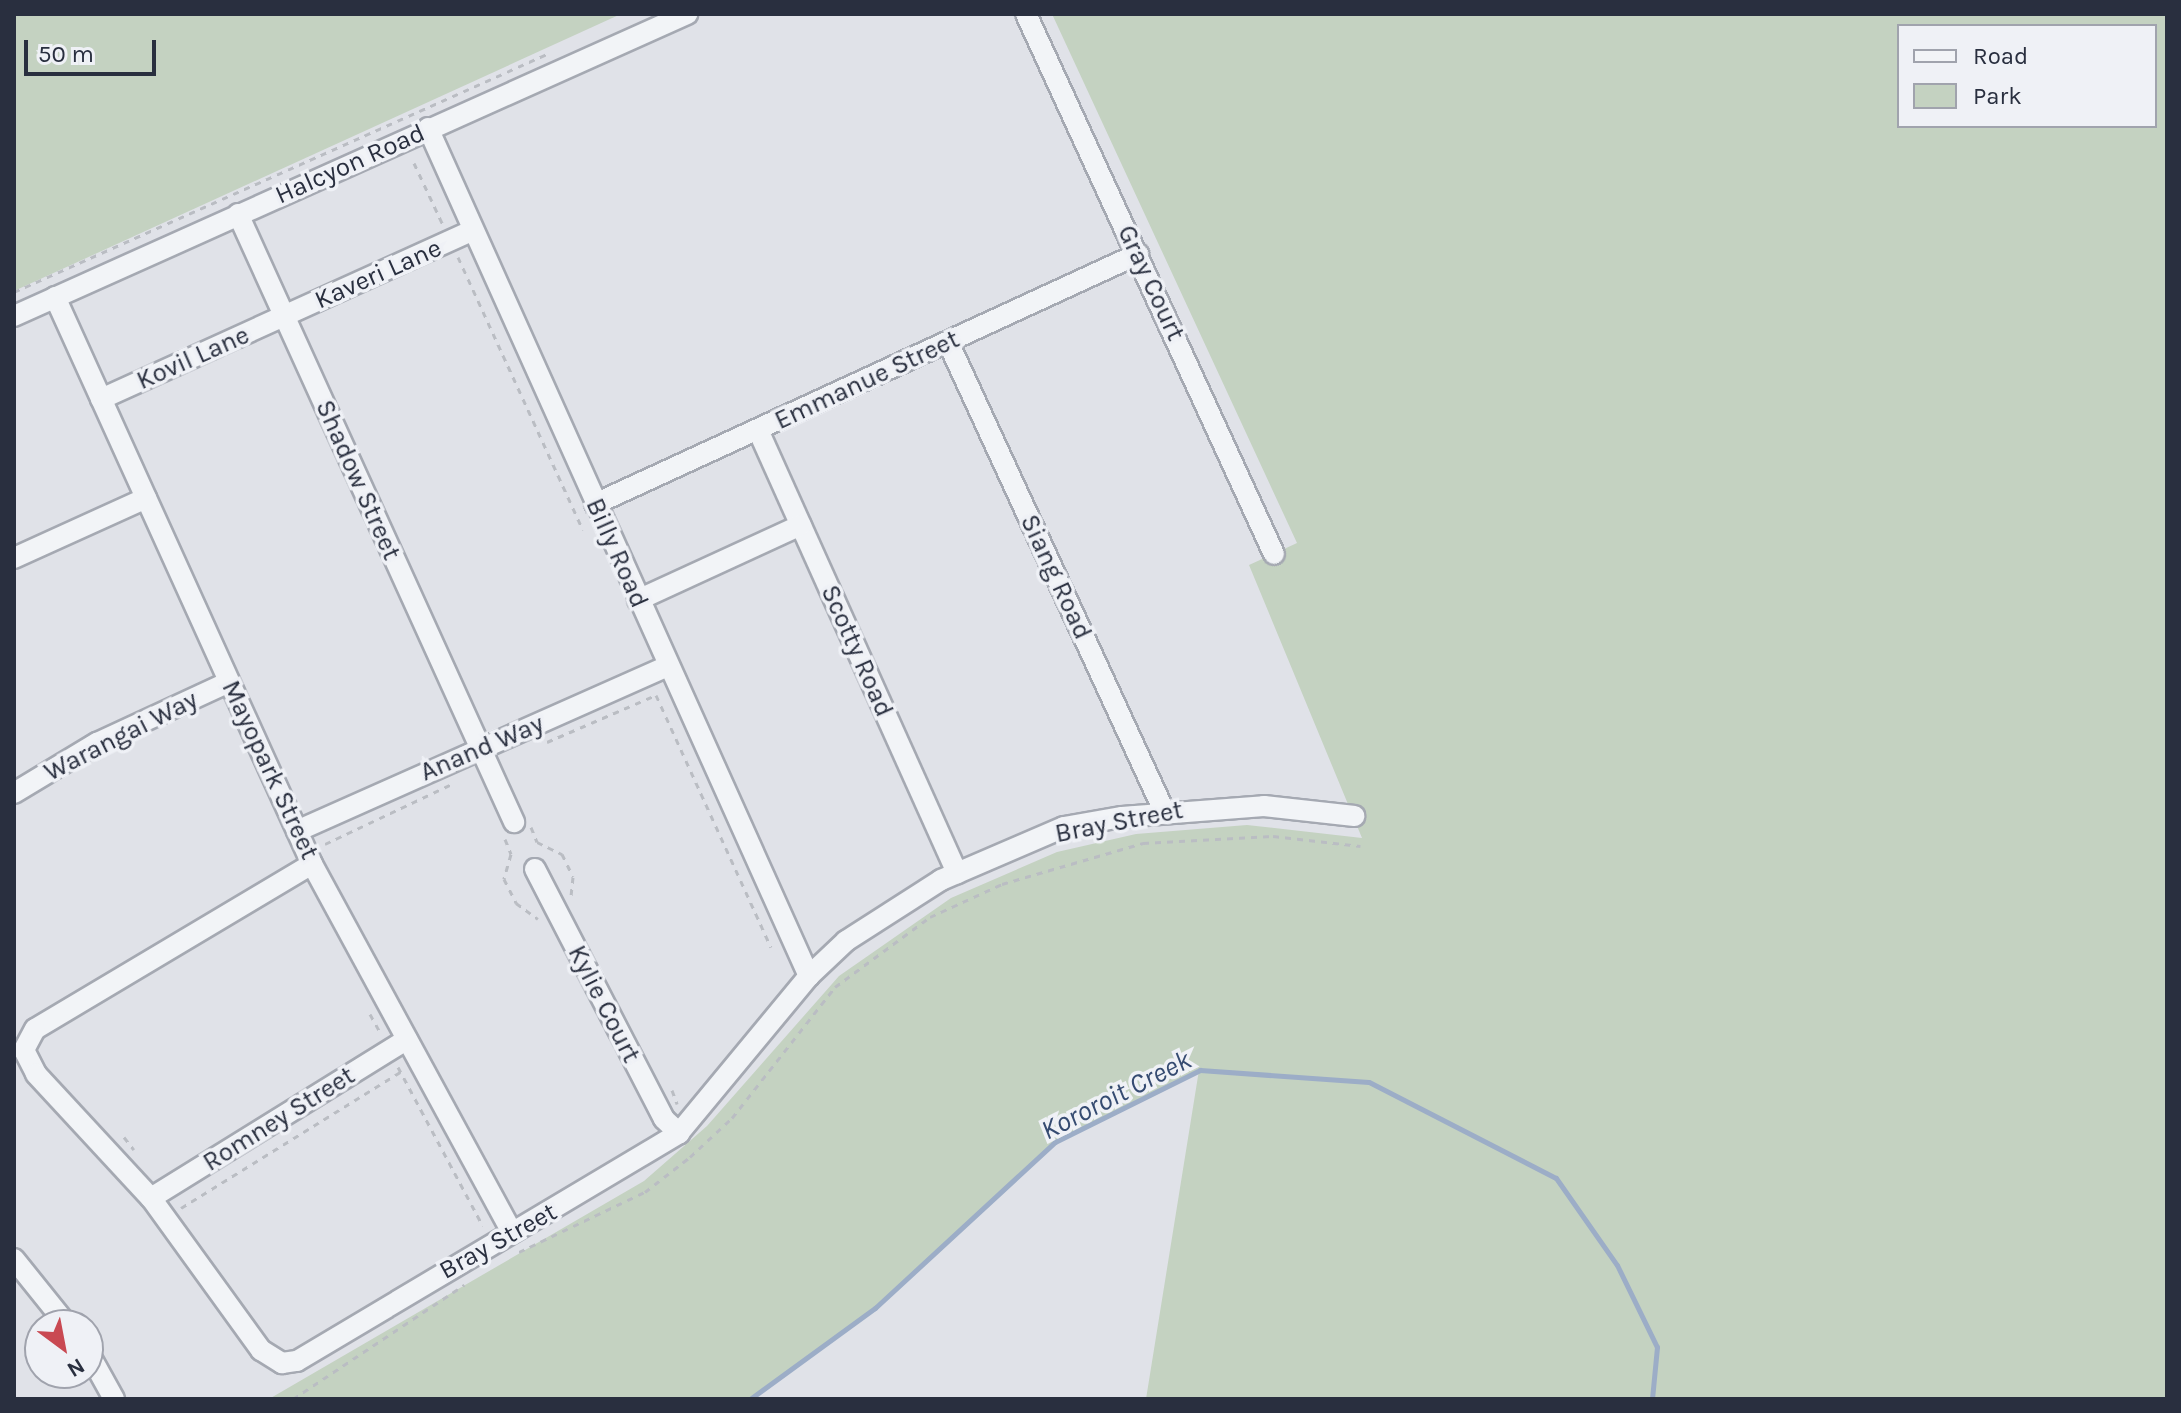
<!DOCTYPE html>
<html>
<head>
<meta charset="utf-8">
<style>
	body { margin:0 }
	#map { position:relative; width:2181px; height:1413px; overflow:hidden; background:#e0e2e8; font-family:Karla,sans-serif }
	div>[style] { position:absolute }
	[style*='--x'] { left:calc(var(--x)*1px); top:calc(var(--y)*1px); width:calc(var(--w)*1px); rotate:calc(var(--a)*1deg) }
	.green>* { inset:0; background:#c4d2c1 }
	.stream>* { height:5px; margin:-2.5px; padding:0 2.5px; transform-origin:2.5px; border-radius:2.5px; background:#9cadc7 }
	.path>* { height:3px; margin-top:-1.5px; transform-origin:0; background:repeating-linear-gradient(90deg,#babdc3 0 6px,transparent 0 12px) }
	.roads { filter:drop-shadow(2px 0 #a5a9b2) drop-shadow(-2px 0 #a5a9b2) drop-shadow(0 2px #a5a9b2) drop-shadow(0 -2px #a5a9b2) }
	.minor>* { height:20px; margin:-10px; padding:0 10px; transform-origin:10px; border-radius:10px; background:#f2f4f7 }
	span { translate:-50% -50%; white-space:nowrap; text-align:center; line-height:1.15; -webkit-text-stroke:7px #eff1f6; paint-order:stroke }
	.street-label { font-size:26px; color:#292f3f }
	.water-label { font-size:28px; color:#354b71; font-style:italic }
	.frame { position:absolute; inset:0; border:16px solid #292f3f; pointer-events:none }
	.legend { position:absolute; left:1897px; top:24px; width:260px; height:104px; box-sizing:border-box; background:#eff1f6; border:2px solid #a0a3ad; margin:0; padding:10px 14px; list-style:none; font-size:24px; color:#292f3f }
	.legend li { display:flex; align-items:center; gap:16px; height:40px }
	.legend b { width:40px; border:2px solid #a0a3ad }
	.north { position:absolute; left:24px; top:1309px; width:80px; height:80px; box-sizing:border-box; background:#eff1f6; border:2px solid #a0a3ad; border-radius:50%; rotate:148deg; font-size:22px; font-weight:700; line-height:32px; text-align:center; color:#292f3f }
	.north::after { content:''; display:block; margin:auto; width:28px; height:36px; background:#c94952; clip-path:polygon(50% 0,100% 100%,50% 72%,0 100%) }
	.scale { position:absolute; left:24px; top:40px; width:132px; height:36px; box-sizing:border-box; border:4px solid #292f3f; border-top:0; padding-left:10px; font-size:24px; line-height:28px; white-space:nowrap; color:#292f3f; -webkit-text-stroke:6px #eff1f6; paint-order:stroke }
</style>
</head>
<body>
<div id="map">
	<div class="green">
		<i style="clip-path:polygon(14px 14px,621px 14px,14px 291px)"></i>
		<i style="clip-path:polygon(evenodd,1052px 14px,2167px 14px,2167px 1399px,1146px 1399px,1199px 1070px,1055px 1142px,875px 1308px,750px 1399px,269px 1399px,644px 1181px,707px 1126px,839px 976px,951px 898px,1057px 852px,1136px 834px,1247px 825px,1362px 838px,1249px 565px,1297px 543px,1052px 14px,1899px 26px,2155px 26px,2155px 126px,1899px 126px,1899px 26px)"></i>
	</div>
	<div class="stream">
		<i style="--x:750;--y:1399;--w:155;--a:-36.1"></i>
		<i style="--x:875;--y:1308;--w:245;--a:-42.7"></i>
		<i style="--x:1055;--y:1142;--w:162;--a:-26.4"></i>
		<i style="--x:1200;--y:1070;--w:169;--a:4.1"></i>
		<i style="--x:1369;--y:1082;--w:210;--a:27.2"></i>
		<i style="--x:1556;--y:1178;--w:106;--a:55"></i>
		<i style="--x:1617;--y:1265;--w:91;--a:64"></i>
		<i style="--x:1657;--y:1347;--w:52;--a:95.5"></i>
	</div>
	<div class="path">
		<i style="--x:414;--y:163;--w:68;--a:64.9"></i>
		<i style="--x:458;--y:257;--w:300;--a:65.4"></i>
		<i style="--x:14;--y:292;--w:584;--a:-24.06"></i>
		<i style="--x:547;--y:742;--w:119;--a:-23.3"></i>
		<i style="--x:656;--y:695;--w:277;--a:65.5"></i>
		<i style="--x:531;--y:827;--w:16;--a:68"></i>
		<i style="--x:537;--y:842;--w:28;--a:26"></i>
		<i style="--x:562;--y:854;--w:25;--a:64"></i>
		<i style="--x:573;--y:877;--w:19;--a:96"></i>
		<i style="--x:505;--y:839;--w:16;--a:68"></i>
		<i style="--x:511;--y:854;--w:26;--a:106"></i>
		<i style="--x:504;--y:879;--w:27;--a:63"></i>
		<i style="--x:516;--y:903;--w:27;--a:36"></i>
		<i style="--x:325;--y:844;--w:140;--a:-25.3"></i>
		<i style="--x:370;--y:1014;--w:21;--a:61"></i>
		<i style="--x:398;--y:1067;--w:180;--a:61.9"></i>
		<i style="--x:672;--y:1090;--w:15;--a:70"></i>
		<i style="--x:124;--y:1137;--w:16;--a:52"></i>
		<i style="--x:181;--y:1208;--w:258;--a:-31.8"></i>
		<i style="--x:519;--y:1252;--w:140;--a:-25.5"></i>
		<i style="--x:645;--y:1192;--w:57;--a:-37.9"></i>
		<i style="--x:690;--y:1157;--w:57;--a:-42.9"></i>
		<i style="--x:732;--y:1118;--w:167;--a:-51.8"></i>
		<i style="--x:835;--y:987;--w:118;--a:-36.4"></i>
		<i style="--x:930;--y:917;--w:79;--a:-24.6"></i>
		<i style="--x:1002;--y:884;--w:147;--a:-16.2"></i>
		<i style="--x:1143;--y:843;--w:130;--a:-3.1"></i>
		<i style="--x:1273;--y:836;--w:88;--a:6.6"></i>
		<i style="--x:293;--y:1399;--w:206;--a:-33.7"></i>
	</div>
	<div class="roads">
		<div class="minor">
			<i style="--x:1026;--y:14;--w:594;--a:65.33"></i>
			<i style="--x:428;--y:128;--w:930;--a:65.81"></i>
			<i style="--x:238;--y:214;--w:668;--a:65.58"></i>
			<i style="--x:55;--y:297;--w:623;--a:65.62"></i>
			<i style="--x:312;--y:864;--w:417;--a:61.5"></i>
			<i style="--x:14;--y:316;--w:738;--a:-24.17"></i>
			<i style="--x:948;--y:342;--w:516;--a:65.27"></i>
			<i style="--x:101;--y:399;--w:407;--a:-24.4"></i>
			<i style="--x:758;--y:430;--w:486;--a:65.8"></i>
			<i style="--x:595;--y:504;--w:598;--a:-24.72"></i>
			<i style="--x:14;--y:558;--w:145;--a:-24.4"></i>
			<i style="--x:638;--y:600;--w:179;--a:-24.7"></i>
			<i style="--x:14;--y:793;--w:97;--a:-31.1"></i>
			<i style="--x:97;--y:743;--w:145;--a:-24.8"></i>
			<i style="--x:297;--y:831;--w:405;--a:-24"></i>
			<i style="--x:312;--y:864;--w:322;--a:149.2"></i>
			<i style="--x:35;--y:1029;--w:24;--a:118"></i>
			<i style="--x:24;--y:1050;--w:27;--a:63"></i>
			<i style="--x:36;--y:1074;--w:169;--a:47.2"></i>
			<i style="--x:151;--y:1198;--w:188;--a:54.1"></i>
			<i style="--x:261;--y:1350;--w:25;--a:32"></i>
			<i style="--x:282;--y:1363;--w:15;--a:-8"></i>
			<i style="--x:297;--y:1361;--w:445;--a:-30.8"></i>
			<i style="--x:679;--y:1133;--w:204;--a:-50.4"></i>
			<i style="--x:809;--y:976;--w:51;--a:-43.4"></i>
			<i style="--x:846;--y:941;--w:113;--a:-32.7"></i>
			<i style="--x:941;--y:880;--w:134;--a:-23.3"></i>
			<i style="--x:1064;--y:827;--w:59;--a:-9.8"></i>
			<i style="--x:1122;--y:817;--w:142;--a:-4.4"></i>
			<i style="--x:1264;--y:806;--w:91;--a:6.3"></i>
			<i style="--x:535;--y:869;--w:281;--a:62.7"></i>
			<i style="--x:664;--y:1119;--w:21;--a:43"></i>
			<i style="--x:151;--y:1198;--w:301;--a:-31.8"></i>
			<i style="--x:14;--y:1259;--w:85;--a:51.2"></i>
			<i style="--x:88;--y:1352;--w:54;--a:61"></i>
		</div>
	</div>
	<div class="street-label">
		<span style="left:350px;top:164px;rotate:-24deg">Halcyon Road</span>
		<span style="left:378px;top:274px;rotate:-24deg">Kaveri Lane</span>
		<span style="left:1151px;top:283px;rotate:65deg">Gray Court</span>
		<span style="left:193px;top:358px;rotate:-24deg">Kovil Lane</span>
		<span style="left:867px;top:380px;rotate:-25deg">Emmanue Street</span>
		<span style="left:358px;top:480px;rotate:66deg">Shadow Street</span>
		<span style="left:617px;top:553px;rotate:66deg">Billy Road</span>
		<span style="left:1056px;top:577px;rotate:65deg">Siang Road</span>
		<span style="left:857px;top:651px;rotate:66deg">Scotty Road</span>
		<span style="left:121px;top:736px;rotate:-27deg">Warangai Way</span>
		<span style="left:482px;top:748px;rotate:-23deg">Anand Way</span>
		<span style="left:270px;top:770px;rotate:65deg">Mayopark Street</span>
		<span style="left:1119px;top:822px;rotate:-11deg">Bray Street</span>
		<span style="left:604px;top:1004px;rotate:63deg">Kylie Court</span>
		<span style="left:279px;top:1119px;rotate:-32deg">Romney Street</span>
		<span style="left:498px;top:1241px;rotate:-29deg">Bray Street</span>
	</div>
	<div class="water-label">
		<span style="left:1116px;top:1095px;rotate:-27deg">Kororoit Creek</span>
	</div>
	<div class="frame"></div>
	<ul class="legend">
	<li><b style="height:10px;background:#f2f4f7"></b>Road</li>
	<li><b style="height:22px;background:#c4d2c1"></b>Park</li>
	</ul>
	<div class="north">N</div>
	<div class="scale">50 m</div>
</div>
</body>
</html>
